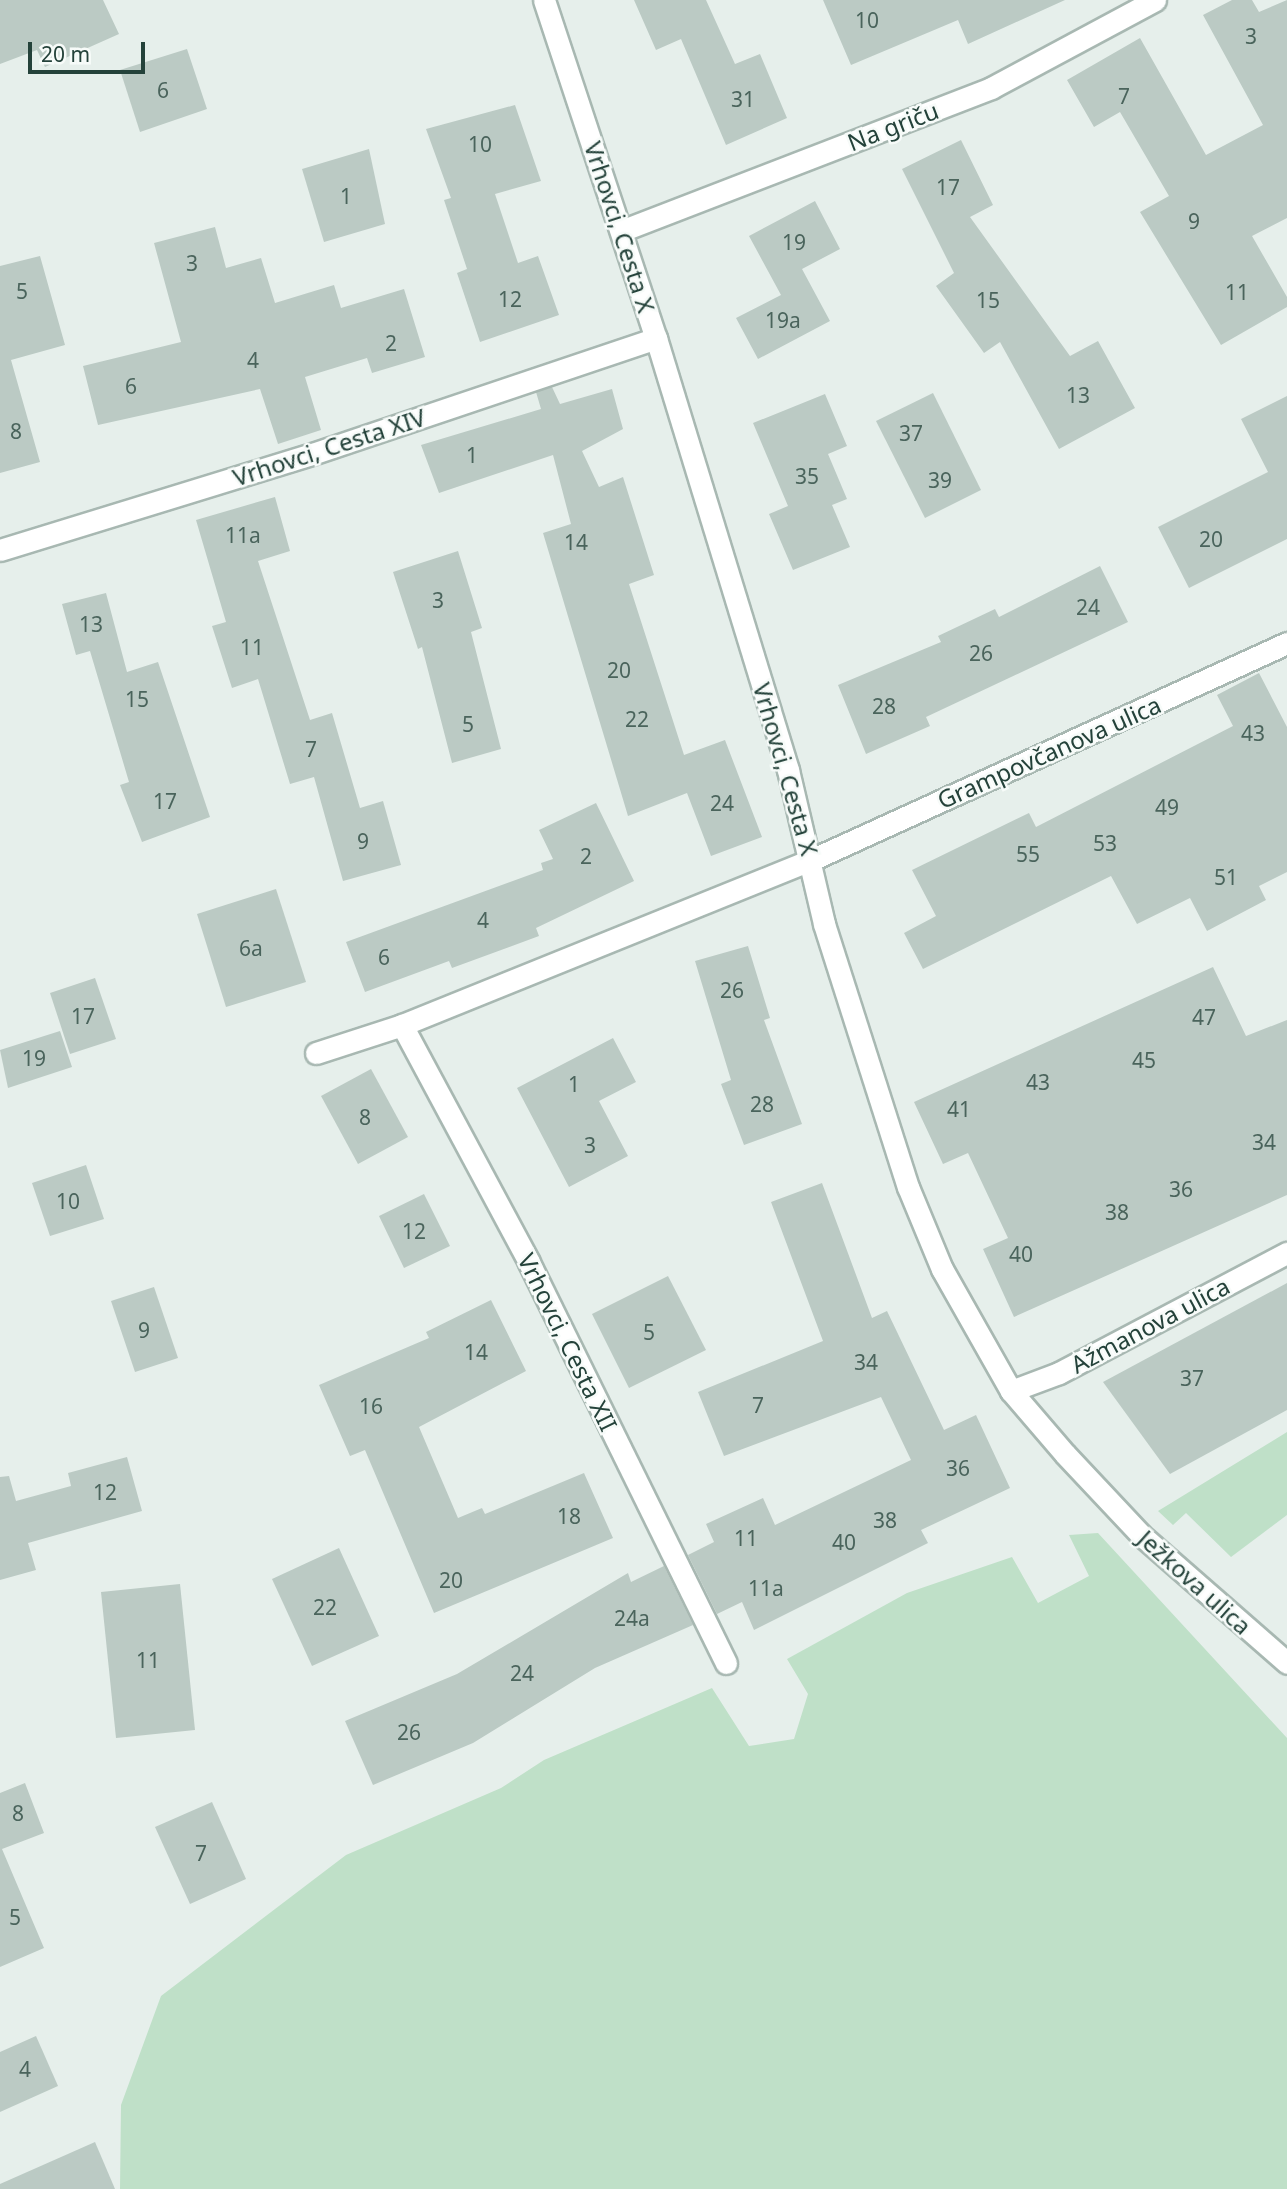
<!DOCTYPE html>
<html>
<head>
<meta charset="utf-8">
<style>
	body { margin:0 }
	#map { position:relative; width:1287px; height:2189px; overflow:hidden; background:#e6efeb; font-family:"Noto Sans",sans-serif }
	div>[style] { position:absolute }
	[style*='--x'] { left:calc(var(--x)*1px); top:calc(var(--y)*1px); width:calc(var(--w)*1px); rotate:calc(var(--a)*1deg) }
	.green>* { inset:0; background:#bfe0c8 }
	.building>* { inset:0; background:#bbcac4 }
	.roads { filter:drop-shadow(2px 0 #a8b8b2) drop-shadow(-2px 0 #a8b8b2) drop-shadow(0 2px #a8b8b2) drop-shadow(0 -2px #a8b8b2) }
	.minor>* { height:21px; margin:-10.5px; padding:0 10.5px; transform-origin:10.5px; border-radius:10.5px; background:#fff }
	span { translate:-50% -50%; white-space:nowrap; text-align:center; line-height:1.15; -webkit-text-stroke:5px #f7fbf9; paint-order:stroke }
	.number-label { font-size:21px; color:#4a645c }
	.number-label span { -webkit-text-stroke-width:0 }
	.street-label { font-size:24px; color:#24423a }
	.scale { position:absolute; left:28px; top:42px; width:117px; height:32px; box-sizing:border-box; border:4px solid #24423a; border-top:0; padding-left:9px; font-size:21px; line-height:24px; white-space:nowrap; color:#24423a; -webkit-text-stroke:5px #f7fbf9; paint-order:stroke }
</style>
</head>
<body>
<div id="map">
	<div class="green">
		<i style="clip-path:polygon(1287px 1432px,1287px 1515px,1231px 1557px,1186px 1513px,1173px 1525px,1158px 1511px)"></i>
		<i style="clip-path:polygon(1098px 1533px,1287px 1738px,1287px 2189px,120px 2189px,121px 2105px,161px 1996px,346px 1855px,501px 1788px,544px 1760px,712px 1688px,749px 1746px,794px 1739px,808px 1694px,787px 1659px,907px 1593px,1012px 1557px,1038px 1603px,1089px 1576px,1069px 1535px)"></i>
	</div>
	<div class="building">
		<i style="clip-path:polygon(0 0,103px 0,119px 34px,45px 67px,37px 50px,0 64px)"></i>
		<i style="clip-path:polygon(634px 0,706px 0,735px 64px,760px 54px,787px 118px,726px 145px,681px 39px,656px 50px)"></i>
		<i style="clip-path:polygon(823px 0,1065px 0,968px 44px,958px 20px,851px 65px)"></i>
		<i style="clip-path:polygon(1232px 0,1252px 0,1259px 12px,1287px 0,1287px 218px,1252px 236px,1287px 297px,1287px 307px,1221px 345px,1140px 212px,1169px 196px,1120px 112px,1094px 127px,1067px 80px,1140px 38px,1206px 155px,1263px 125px,1203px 15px)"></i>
		<i style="clip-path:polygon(187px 49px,207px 109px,140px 132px,120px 70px)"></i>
		<i style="clip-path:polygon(515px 105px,541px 181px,495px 194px,518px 263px,538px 256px,559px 315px,480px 342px,457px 273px,467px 269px,444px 200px,451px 198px,426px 129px)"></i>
		<i style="clip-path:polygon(961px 140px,993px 205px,970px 217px,1070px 356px,1098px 341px,1135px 408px,1059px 449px,1000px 342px,984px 353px,936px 286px,954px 273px,902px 169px)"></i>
		<i style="clip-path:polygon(369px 149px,385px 224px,324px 242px,302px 169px)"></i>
		<i style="clip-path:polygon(815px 201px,840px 249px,802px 269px,830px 321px,758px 359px,736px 318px,781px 295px,749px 236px)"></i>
		<i style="clip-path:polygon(215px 227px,226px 268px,261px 258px,275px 303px,334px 285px,341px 308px,404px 289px,425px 357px,372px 373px,367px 358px,305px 377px,321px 430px,278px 444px,260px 389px,98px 425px,83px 366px,181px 342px,154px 243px)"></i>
		<i style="clip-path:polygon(40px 256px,65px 345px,11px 360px,40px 462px,0 473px,0 266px)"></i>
		<i style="clip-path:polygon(552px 387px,560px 404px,612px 389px,623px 429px,582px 451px,599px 487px,623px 477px,654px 575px,629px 584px,684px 755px,725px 740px,762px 837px,711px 856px,687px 793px,628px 816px,543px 533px,571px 524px,553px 455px,439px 493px,421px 445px,541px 409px,536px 392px)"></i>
		<i style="clip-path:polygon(933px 393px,981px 490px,925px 518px,876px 421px)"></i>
		<i style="clip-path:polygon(825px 394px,847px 446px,828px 454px,847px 499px,832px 505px,850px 547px,793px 570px,769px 514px,788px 506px,753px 423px)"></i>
		<i style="clip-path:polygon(1287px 396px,1287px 539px,1189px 588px,1158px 527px,1268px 472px,1241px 419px)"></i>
		<i style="clip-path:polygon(275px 497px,290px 551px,258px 561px,310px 720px,332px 713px,360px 808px,383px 801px,401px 865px,343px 881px,314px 777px,290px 784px,258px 679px,232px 688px,212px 626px,226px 622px,196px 520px)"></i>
		<i style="clip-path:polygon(458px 551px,482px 628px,471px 632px,501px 749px,452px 763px,422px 647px,418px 649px,393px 572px)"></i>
		<i style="clip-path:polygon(1100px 566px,1128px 622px,926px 717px,930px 726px,866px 754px,838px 685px,941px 642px,938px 636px,995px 609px,999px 617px)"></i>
		<i style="clip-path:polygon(106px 593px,127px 672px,158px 662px,210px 817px,142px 842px,120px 785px,129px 782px,90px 651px,76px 655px,62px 604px)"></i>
		<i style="clip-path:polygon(1259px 673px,1287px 727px,1287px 872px,1259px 886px,1266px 900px,1207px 931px,1190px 898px,1137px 924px,1111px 876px,923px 969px,904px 933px,936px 916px,912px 870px,1029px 813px,1036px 827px,1233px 726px,1217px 695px)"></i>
		<i style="clip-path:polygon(596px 803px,634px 881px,536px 928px,539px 936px,452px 968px,449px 961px,365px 992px,346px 942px,543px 870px,541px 863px,553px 859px,539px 830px)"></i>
		<i style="clip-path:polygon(276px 889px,306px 982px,226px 1007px,197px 914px)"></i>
		<i style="clip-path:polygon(748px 946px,770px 1018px,764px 1020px,802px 1124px,744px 1145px,721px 1084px,731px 1080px,695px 961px)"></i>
		<i style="clip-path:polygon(1213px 967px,1246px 1036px,1287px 1020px,1287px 1195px,1014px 1317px,983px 1249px,1008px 1238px,968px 1153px,943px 1164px,914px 1102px)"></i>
		<i style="clip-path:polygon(95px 978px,116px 1039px,70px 1054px,50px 993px)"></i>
		<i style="clip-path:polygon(60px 1031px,72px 1067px,8px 1088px,0 1050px)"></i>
		<i style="clip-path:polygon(613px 1038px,636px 1082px,599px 1101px,628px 1156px,569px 1187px,517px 1088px)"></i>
		<i style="clip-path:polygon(371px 1069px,408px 1137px,358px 1164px,321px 1096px)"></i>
		<i style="clip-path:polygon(86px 1165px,104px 1219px,50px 1236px,32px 1183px)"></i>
		<i style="clip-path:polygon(822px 1183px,872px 1318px,887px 1311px,944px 1430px,976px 1415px,1010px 1488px,921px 1530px,928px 1543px,754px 1630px,742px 1602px,717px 1614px,688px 1555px,714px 1542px,706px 1524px,763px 1498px,775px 1525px,911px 1460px,881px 1397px,724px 1456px,698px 1392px,823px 1341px,771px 1202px)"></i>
		<i style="clip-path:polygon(424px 1194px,450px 1246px,404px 1268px,379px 1216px)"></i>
		<i style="clip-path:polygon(668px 1276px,706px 1350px,629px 1388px,592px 1314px)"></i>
		<i style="clip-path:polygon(1287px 1283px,1287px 1410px,1170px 1474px,1103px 1382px)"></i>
		<i style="clip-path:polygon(154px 1287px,178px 1358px,135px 1372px,111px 1301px)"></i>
		<i style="clip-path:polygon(491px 1300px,526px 1371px,419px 1427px,458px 1518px,482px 1508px,485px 1514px,584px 1473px,613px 1538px,434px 1613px,365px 1450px,350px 1456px,319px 1385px,429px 1338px,426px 1332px)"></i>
		<i style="clip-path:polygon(127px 1457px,142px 1511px,28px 1543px,36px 1570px,0 1580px,0 1477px,9px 1476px,16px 1501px,71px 1486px,68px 1473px)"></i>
		<i style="clip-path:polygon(339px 1548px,379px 1636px,312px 1666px,272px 1579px)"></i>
		<i style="clip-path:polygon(664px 1566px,693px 1625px,595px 1668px,473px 1743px,373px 1785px,345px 1721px,457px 1674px,628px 1573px,631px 1582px)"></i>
		<i style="clip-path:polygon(180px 1584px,195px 1730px,116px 1738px,101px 1592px)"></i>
		<i style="clip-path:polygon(25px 1783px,44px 1833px,2px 1849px,44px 1948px,0 1967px,0 1793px)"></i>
		<i style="clip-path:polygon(212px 1802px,246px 1879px,190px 1904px,155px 1827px)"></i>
		<i style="clip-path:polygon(36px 2036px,58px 2086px,0 2112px,0 2052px)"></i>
		<i style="clip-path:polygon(95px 2142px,115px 2189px,0 2189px,0 2184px)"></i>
	</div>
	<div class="roads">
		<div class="minor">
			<i style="--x:544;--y:0;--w:356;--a:71.7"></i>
			<i style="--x:656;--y:338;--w:452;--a:73"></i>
			<i style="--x:788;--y:770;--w:158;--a:76.8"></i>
			<i style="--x:824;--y:924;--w:276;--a:72.3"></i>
			<i style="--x:908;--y:1187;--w:89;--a:67.5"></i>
			<i style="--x:942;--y:1269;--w:140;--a:60.5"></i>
			<i style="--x:1011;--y:1391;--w:83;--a:49.4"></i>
			<i style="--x:1065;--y:1454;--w:111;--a:46.8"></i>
			<i style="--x:1141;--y:1535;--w:194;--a:41.2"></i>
			<i style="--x:621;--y:231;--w:397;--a:-21.1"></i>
			<i style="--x:991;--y:88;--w:186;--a:-28.2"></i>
			<i style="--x:0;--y:550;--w:326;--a:-17.1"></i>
			<i style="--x:312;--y:454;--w:363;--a:-18.6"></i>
			<i style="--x:316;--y:1053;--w:90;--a:-18"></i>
			<i style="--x:1011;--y:1391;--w:51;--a:-20.6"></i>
			<i style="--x:1059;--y:1373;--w:258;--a:-27.8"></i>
			<i style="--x:726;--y:1663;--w:447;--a:-116.2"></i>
			<i style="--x:529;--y:1262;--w:269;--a:-118.2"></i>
			<i style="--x:402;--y:1025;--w:441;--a:-22"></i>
			<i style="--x:811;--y:860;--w:523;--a:-24.51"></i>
		</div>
	</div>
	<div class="number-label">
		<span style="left:867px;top:20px">10</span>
		<span style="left:1251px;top:36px">3</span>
		<span style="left:163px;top:90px">6</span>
		<span style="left:1124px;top:96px">7</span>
		<span style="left:743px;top:99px">31</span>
		<span style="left:480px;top:144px">10</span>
		<span style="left:948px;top:187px">17</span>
		<span style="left:346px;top:196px">1</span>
		<span style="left:1194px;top:221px">9</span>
		<span style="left:794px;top:242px">19</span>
		<span style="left:192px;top:263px">3</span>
		<span style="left:22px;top:291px">5</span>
		<span style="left:1237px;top:292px">11</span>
		<span style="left:510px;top:299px">12</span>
		<span style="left:988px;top:300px">15</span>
		<span style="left:783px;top:320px">19a</span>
		<span style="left:391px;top:343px">2</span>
		<span style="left:253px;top:360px">4</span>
		<span style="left:131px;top:386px">6</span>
		<span style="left:1078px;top:395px">13</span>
		<span style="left:16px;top:431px">8</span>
		<span style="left:911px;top:433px">37</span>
		<span style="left:472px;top:455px">1</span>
		<span style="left:807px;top:476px">35</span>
		<span style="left:940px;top:480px">39</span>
		<span style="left:243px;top:535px">11a</span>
		<span style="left:1211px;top:539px">20</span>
		<span style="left:576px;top:542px">14</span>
		<span style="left:438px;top:600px">3</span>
		<span style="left:1088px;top:607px">24</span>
		<span style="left:91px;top:624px">13</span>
		<span style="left:252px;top:647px">11</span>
		<span style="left:981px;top:653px">26</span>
		<span style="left:619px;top:670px">20</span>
		<span style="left:137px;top:699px">15</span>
		<span style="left:884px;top:706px">28</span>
		<span style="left:637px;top:719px">22</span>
		<span style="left:468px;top:724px">5</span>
		<span style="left:1253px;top:733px">43</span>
		<span style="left:311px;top:749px">7</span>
		<span style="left:165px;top:801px">17</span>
		<span style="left:722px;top:803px">24</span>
		<span style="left:1167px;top:807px">49</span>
		<span style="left:363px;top:841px">9</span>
		<span style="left:1105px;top:843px">53</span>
		<span style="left:1028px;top:854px">55</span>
		<span style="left:586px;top:856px">2</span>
		<span style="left:1226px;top:877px">51</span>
		<span style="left:483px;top:920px">4</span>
		<span style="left:251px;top:948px">6a</span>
		<span style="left:384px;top:957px">6</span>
		<span style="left:732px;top:990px">26</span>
		<span style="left:83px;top:1016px">17</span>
		<span style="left:1204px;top:1017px">47</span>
		<span style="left:34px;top:1058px">19</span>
		<span style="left:1144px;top:1060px">45</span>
		<span style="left:1038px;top:1082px">43</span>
		<span style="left:574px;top:1084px">1</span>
		<span style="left:762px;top:1104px">28</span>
		<span style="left:959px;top:1109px">41</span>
		<span style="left:365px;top:1117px">8</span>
		<span style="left:1264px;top:1142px">34</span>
		<span style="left:590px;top:1145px">3</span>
		<span style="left:1181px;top:1189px">36</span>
		<span style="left:68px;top:1201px">10</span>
		<span style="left:1117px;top:1212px">38</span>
		<span style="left:414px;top:1231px">12</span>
		<span style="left:1021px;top:1254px">40</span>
		<span style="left:144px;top:1330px">9</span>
		<span style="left:649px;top:1332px">5</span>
		<span style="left:476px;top:1352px">14</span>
		<span style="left:866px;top:1362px">34</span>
		<span style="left:1192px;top:1378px">37</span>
		<span style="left:758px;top:1405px">7</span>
		<span style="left:371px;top:1406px">16</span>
		<span style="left:958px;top:1468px">36</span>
		<span style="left:105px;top:1492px">12</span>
		<span style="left:569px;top:1516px">18</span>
		<span style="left:885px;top:1520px">38</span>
		<span style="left:746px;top:1538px">11</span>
		<span style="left:844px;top:1542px">40</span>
		<span style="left:451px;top:1580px">20</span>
		<span style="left:766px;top:1588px">11a</span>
		<span style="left:325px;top:1607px">22</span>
		<span style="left:632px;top:1618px">24a</span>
		<span style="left:148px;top:1660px">11</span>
		<span style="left:522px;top:1673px">24</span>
		<span style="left:409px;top:1732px">26</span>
		<span style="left:18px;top:1813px">8</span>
		<span style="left:201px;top:1853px">7</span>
		<span style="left:15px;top:1917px">5</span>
		<span style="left:25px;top:2069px">4</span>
	</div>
	<div class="street-label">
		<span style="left:893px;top:126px;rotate:-21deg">Na griču</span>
		<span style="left:620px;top:227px;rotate:72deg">Vrhovci, Cesta X</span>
		<span style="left:329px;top:447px;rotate:-18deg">Vrhovci, Cesta XIV</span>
		<span style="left:1049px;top:752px;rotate:-24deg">Grampovčanova ulica</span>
		<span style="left:786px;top:769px;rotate:74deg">Vrhovci, Cesta X</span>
		<span style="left:1150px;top:1325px;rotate:-28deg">Ažmanova ulica</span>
		<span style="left:568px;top:1342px;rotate:64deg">Vrhovci, Cesta XII</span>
		<span style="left:1195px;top:1582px;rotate:42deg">Ježkova ulica</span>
	</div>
	<div class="scale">20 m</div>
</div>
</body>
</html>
